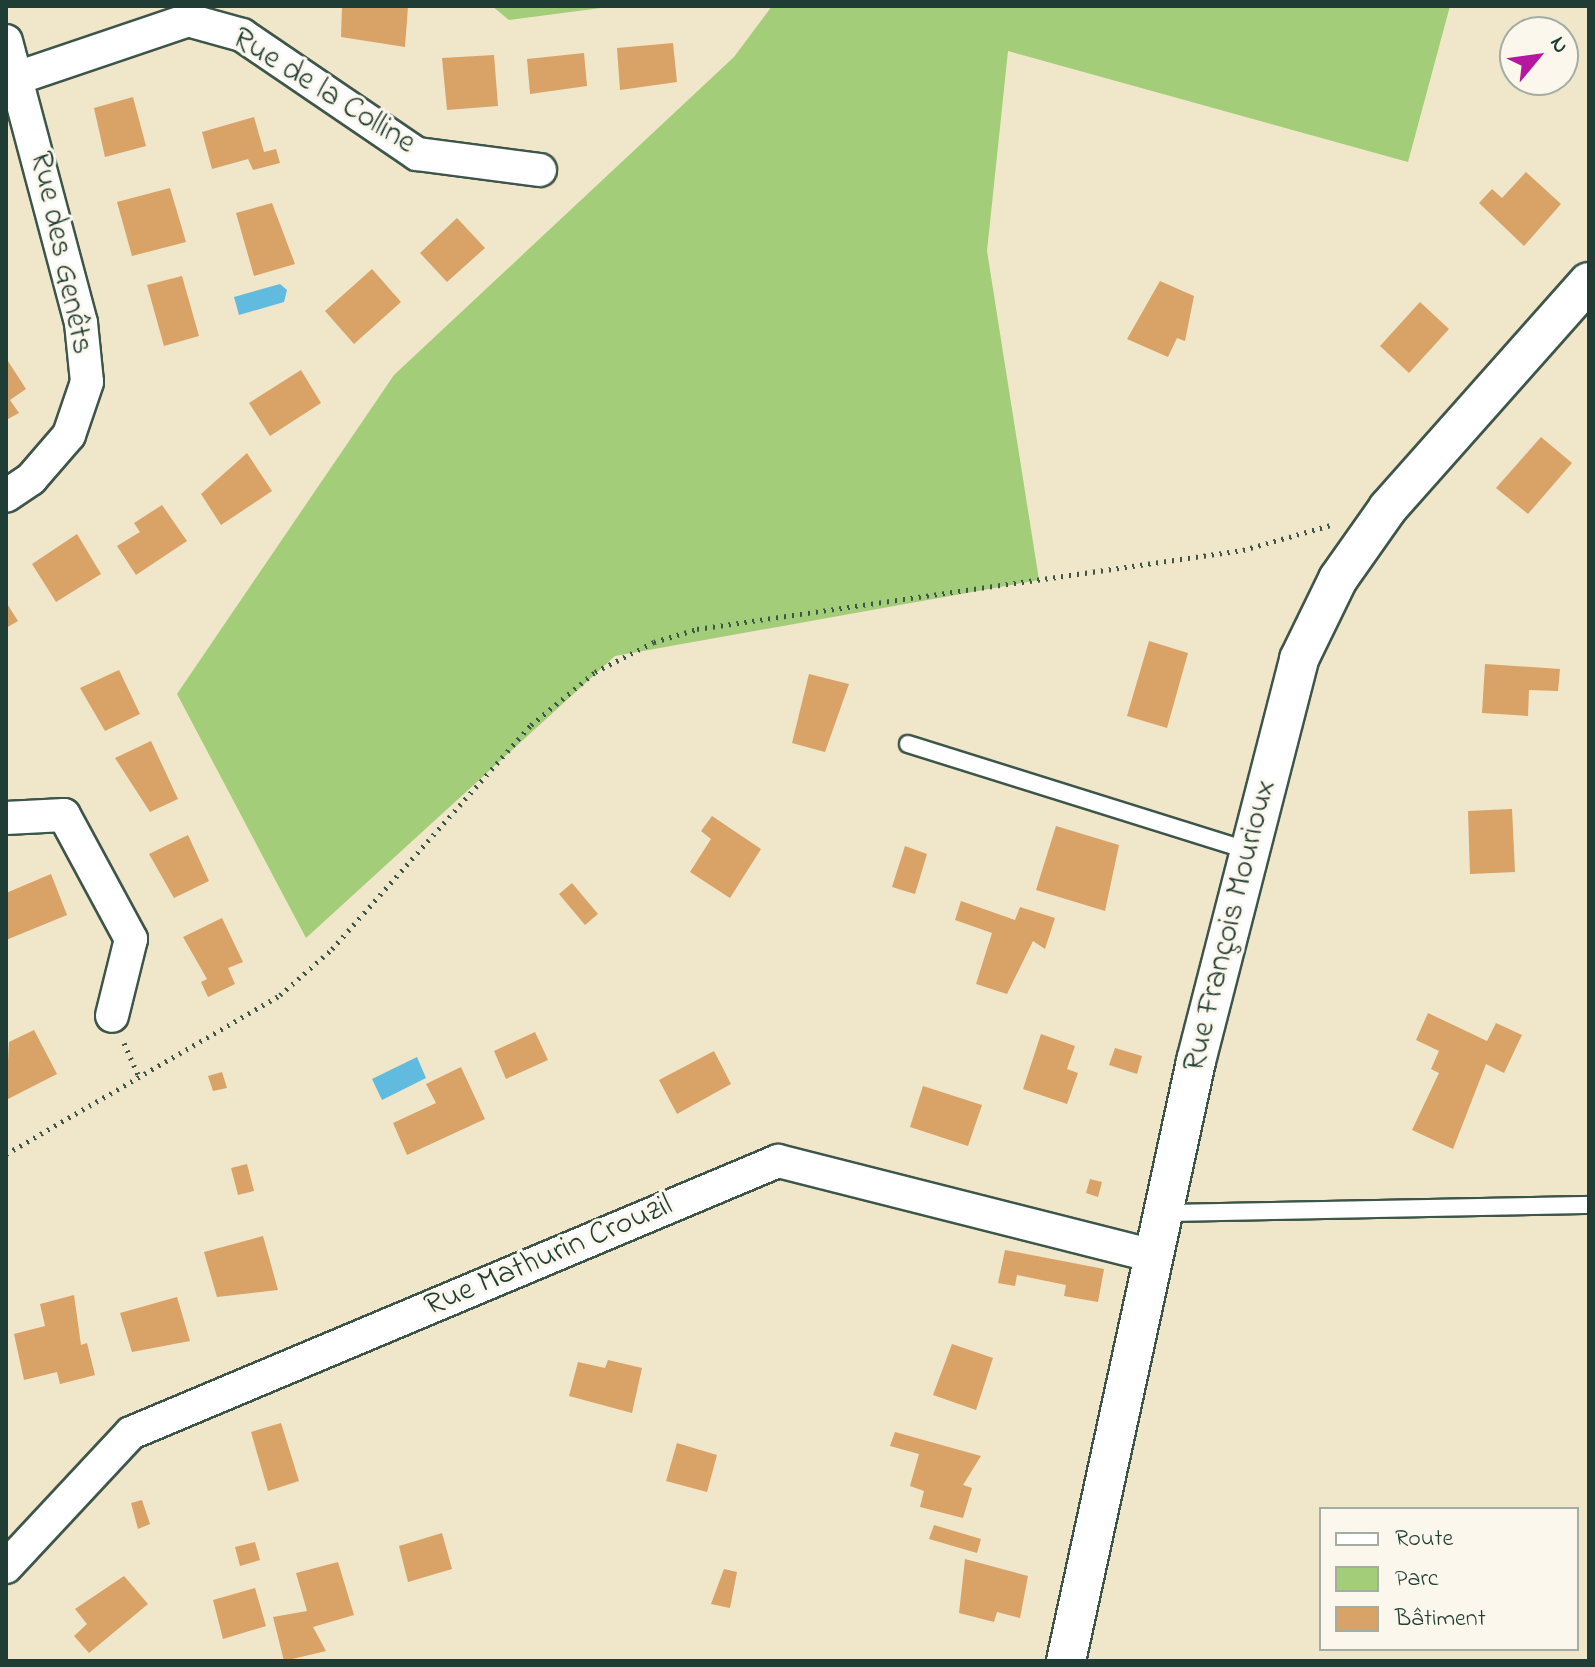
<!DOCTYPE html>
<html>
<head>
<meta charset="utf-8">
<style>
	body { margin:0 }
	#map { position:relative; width:1595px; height:1667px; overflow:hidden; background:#f0e6ca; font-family:"Indie Flower",sans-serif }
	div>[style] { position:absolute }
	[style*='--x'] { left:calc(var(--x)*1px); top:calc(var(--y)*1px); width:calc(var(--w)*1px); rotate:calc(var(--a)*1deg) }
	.green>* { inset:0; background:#a3cd78 }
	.water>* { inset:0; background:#61bbdf }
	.building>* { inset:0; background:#d9a267 }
	.path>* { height:5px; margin-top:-2.5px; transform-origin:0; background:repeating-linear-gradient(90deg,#3e564a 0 2px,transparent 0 8px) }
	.roads { filter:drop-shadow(2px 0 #3e564a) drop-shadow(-2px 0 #3e564a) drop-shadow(0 2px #3e564a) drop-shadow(0 -2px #3e564a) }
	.service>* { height:16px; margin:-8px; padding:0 8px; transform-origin:8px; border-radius:8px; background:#fff }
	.minor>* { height:32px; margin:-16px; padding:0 16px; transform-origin:16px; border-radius:16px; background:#fff }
	.tertiary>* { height:38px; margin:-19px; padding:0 19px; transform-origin:19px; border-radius:19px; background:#fff }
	span { translate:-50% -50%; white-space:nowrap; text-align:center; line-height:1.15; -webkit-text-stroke:6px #fbf7ec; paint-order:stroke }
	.street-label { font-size:32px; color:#1f3d34 }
	.frame { position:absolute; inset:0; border:8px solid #1f3d34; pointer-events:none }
	.legend { position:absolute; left:1319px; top:1507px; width:260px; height:144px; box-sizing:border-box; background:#fbf7ec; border:2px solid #a3ada2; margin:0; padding:10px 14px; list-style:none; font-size:24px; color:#1f3d34 }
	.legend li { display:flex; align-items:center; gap:16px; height:40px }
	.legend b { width:40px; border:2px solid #a3ada2 }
	.north { position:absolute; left:1499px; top:16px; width:80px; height:80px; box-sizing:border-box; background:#fbf7ec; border:2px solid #a3ada2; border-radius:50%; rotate:61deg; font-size:22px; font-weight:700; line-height:32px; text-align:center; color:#1f3d34 }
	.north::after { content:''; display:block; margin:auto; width:28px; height:36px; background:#b5179e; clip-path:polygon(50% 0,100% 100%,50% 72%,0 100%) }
</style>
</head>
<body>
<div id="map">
	<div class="green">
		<i style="clip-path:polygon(492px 6px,616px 6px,509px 20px)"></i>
		<i style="clip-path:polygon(772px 6px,1450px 6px,1408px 162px,1008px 51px,987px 251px,1039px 580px,615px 656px,306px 938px,177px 694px,394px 375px,734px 57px)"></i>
	</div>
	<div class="water">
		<i style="clip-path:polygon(280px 284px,287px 290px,284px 302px,239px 315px,234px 297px)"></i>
		<i style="clip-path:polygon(417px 1057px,426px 1078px,382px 1100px,372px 1079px)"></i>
	</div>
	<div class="building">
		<i style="clip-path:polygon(342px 6px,408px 6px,405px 47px,341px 37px)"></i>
		<i style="clip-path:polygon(673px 43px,677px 82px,620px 90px,617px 48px)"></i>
		<i style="clip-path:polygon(584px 53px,587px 86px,530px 94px,527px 59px)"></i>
		<i style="clip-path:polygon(494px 55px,498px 106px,447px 110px,442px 58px)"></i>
		<i style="clip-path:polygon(133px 97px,146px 146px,105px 157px,94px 108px)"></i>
		<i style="clip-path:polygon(254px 117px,264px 152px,276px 149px,280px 163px,253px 170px,248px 159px,212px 169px,202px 132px)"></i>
		<i style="clip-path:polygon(1526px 172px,1561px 204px,1524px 246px,1479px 203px,1492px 189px,1502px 198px)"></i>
		<i style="clip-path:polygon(170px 188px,186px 242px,132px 256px,117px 202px)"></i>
		<i style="clip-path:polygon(272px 203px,295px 264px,254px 276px,236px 213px)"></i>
		<i style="clip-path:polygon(457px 218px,485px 248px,447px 282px,420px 253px)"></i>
		<i style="clip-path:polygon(372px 269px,401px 302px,354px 344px,325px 311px)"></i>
		<i style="clip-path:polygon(182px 276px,199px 336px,164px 346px,147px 285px)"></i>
		<i style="clip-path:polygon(1160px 281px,1194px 296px,1185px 341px,1177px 338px,1168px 357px,1127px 339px)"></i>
		<i style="clip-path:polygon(1420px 302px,1449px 329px,1409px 373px,1380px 346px)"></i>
		<i style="clip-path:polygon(6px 358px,26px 389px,10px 400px,19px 413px,6px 420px)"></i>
		<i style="clip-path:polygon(301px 370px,321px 403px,270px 436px,249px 403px)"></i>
		<i style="clip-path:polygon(1541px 437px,1572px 463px,1528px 514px,1496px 488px)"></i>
		<i style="clip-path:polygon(247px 453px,272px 491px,221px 525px,201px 494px)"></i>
		<i style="clip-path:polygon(162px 505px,187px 541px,136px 575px,117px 546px,140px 532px,134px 523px)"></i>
		<i style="clip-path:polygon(77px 534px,101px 574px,56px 602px,32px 564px)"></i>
		<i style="clip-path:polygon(6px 602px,18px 621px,6px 628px)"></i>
		<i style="clip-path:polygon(1149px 641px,1188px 653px,1167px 728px,1127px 716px)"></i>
		<i style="clip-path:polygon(1485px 664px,1560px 669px,1558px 691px,1529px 690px,1528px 716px,1482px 713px)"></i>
		<i style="clip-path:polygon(119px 670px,140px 714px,105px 731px,80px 688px)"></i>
		<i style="clip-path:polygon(809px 674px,849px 684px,825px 752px,792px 743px)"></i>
		<i style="clip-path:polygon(151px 741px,178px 799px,150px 812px,115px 758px)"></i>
		<i style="clip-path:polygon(1512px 809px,1515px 872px,1470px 874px,1468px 811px)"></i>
		<i style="clip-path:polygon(712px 816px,761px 849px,730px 898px,690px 872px,711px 839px,701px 831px)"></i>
		<i style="clip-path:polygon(1056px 826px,1119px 845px,1105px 911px,1036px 890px)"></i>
		<i style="clip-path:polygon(188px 835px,209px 881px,174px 898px,149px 854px)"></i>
		<i style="clip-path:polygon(905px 846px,927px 854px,915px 894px,892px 887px)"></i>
		<i style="clip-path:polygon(51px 874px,67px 915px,6px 940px,6px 893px)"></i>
		<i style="clip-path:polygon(572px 883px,598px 914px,585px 925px,559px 894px)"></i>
		<i style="clip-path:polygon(961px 901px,1015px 920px,1020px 907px,1055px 918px,1045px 949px,1033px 941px,1007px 994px,976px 984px,992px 933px,955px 920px)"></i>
		<i style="clip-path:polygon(222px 918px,243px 962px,228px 968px,235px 984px,208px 997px,201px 982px,207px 979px,183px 937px)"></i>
		<i style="clip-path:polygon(1428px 1013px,1487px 1041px,1496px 1023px,1522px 1035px,1504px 1073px,1486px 1064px,1453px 1149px,1412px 1130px,1439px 1073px,1431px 1069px,1439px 1051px,1416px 1040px)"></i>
		<i style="clip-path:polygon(34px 1030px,57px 1074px,6px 1100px,9px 1042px)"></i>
		<i style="clip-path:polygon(535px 1032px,548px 1060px,506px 1079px,494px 1051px)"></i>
		<i style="clip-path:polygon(1041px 1034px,1075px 1046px,1067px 1069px,1078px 1073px,1067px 1104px,1023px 1089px)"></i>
		<i style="clip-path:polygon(1115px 1048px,1142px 1056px,1137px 1074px,1109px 1065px)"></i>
		<i style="clip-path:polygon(714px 1051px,731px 1084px,677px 1114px,659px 1080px)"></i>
		<i style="clip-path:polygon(461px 1067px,485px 1119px,407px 1155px,393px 1123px,436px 1103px,426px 1084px)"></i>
		<i style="clip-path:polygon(222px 1072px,227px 1088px,213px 1091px,208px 1076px)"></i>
		<i style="clip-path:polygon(923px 1086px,982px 1105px,968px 1146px,910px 1127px)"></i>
		<i style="clip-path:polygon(247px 1164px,254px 1191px,238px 1195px,231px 1168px)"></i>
		<i style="clip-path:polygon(1090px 1179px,1102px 1182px,1098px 1197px,1086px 1193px)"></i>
		<i style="clip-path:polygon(263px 1236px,278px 1290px,217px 1297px,204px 1252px)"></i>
		<i style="clip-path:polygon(1005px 1250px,1104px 1269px,1098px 1302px,1064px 1296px,1066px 1285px,1017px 1275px,1015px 1286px,998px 1283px)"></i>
		<i style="clip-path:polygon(74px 1295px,81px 1345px,87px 1343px,95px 1375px,60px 1384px,57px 1372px,24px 1380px,14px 1334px,45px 1326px,40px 1304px)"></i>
		<i style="clip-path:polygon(177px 1297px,190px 1341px,132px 1352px,120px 1313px)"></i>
		<i style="clip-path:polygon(952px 1344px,993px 1358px,976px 1410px,933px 1395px)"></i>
		<i style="clip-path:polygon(608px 1360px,642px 1368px,632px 1413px,569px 1396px,578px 1362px,605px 1368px)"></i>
		<i style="clip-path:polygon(281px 1423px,299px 1481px,268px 1491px,251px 1432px)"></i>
		<i style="clip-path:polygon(895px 1432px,981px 1456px,963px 1485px,972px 1488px,963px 1518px,920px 1507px,924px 1491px,910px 1486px,919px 1454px,890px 1446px)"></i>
		<i style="clip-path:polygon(677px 1443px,717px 1455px,707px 1492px,666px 1481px)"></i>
		<i style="clip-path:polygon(142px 1500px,150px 1524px,138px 1529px,131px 1503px)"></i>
		<i style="clip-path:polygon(934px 1525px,981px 1539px,977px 1553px,929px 1539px)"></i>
		<i style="clip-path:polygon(442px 1533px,452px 1569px,408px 1582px,399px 1546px)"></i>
		<i style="clip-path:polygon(255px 1542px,260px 1560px,240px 1566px,235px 1547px)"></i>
		<i style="clip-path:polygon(965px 1559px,1028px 1576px,1020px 1618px,997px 1612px,994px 1622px,959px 1613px)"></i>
		<i style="clip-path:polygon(338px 1562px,354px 1615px,313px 1627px,326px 1651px,284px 1661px,273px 1617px,307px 1611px,296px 1573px)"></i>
		<i style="clip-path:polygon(724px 1569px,737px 1572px,730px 1608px,711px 1604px)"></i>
		<i style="clip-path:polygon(124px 1576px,148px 1604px,89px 1653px,74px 1636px,87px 1624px,75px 1609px)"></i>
		<i style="clip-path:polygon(255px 1588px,266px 1626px,223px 1639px,213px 1600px)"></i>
	</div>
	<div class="path">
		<i style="--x:124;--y:1043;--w:35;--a:66"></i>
		<i style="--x:6;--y:1154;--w:317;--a:-30.1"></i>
		<i style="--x:280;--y:995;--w:69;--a:-41.5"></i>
		<i style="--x:332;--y:949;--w:300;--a:-48.4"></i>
		<i style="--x:531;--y:725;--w:83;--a:-39.6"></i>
		<i style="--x:595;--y:672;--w:66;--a:-27"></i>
		<i style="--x:654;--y:642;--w:45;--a:-16.8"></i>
		<i style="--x:697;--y:629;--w:552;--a:-8.23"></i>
		<i style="--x:1243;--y:550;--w:95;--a:-15.9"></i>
	</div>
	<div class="roads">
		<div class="service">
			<i style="--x:908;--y:744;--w:358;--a:17.4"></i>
			<i style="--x:1164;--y:1213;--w:425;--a:-1.1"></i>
		</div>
		<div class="minor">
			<i style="--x:6;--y:41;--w:292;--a:75.1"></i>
			<i style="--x:81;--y:323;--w:59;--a:84.2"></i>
			<i style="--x:87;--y:382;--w:56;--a:108.8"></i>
			<i style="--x:69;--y:435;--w:58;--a:130.8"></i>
			<i style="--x:31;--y:479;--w:30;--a:146"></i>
			<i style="--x:20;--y:77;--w:177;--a:-18.7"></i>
			<i style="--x:188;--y:20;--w:56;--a:15.5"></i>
			<i style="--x:242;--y:35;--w:212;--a:34.2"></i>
			<i style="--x:417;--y:154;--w:124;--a:7.4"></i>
			<i style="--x:6;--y:818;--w:58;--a:-3"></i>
			<i style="--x:64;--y:815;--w:141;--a:61.6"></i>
			<i style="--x:131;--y:939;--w:79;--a:103.9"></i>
			<i style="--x:6;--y:1567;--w:183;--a:-47"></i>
			<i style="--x:131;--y:1433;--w:702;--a:-22.8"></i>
			<i style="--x:778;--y:1161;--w:387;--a:14.2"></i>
		</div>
		<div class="tertiary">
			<i style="--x:1066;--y:1661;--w:614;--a:-77.77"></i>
			<i style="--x:1196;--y:1061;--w:415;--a:-75.6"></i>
			<i style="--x:1299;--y:659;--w:89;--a:-64"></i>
			<i style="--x:1338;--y:579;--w:87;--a:-54.8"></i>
			<i style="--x:1388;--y:508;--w:302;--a:-48.4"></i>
		</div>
	</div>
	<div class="street-label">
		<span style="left:323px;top:92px;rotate:32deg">Rue de la Colline</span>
		<span style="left:60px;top:253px;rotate:78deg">Rue des Genêts</span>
		<span style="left:1231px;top:926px;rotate:-76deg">Rue François Mourioux</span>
		<span style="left:549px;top:1257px;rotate:-23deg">Rue Mathurin Crouzil</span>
	</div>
	<div class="frame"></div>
	<ul class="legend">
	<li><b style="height:10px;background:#fff"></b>Route</li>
	<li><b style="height:22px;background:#a3cd78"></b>Parc</li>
	<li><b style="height:22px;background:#d9a267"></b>Bâtiment</li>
	</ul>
	<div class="north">N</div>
</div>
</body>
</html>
